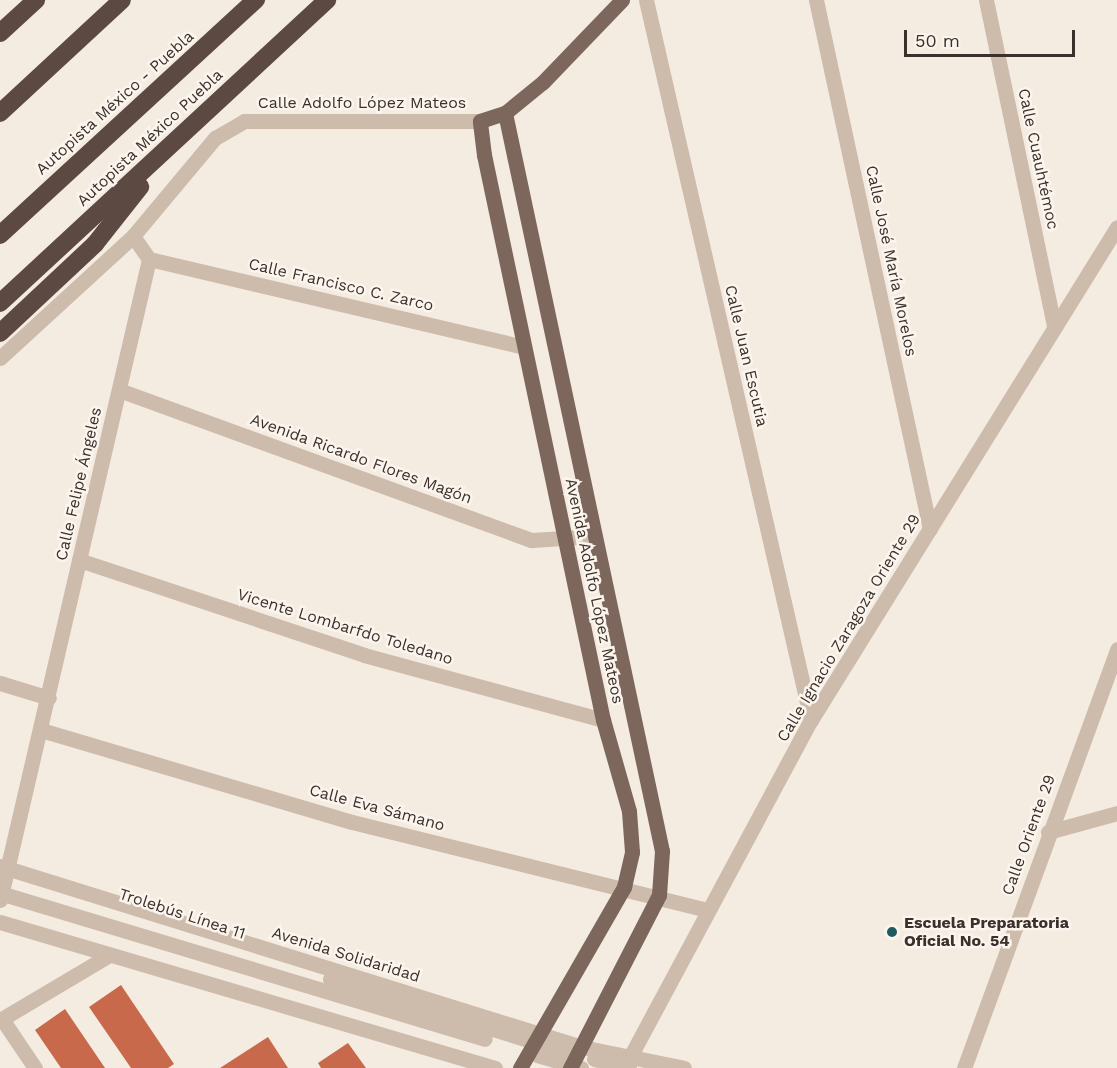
<!DOCTYPE html>
<html>
<head>
<meta charset="utf-8">
<style>
	body { margin:0 }
	#map { position:relative; width:1117px; height:1068px; overflow:hidden; background:#f4ebe1; font-family:"Work Sans",sans-serif }
	div>[style] { position:absolute }
	[style*='--x'] { left:calc(var(--x)*1px); top:calc(var(--y)*1px); width:calc(var(--w)*1px); rotate:calc(var(--a)*1deg) }
	.building>* { inset:0; background:#c8694b }
	.minor>* { height:15px; margin:-7.5px; padding:0 7.5px; transform-origin:7.5px; border-radius:7.5px; background:#cdbbac }
	.major>* { height:15px; margin:-7.5px; padding:0 7.5px; transform-origin:7.5px; border-radius:7.5px; background:#7d675c }
	.highway>* { height:18px; margin:-9px; padding:0 9px; transform-origin:9px; border-radius:9px; background:#5c4a42 }
	.dots>* { width:16px; height:16px; translate:-50% -50%; box-sizing:border-box; border:3px solid #fbf5ee; border-radius:50% }
	span { translate:-50% -50%; white-space:nowrap; text-align:center; line-height:1.15; -webkit-text-stroke:5px #fbf5ee; paint-order:stroke }
	.street-label { font-size:16px; color:#3b302b }
	.poi-label { font-size:16px; color:#3b302b; font-weight:700 }
	.left { translate:0 -50%; text-align:left }
	.scale { position:absolute; left:904px; top:30px; width:171px; height:27px; box-sizing:border-box; border:3px solid #3b302b; border-top:0; padding-left:8px; font-size:18px; line-height:21px; white-space:nowrap; color:#3b302b; -webkit-text-stroke:4px #fbf5ee; paint-order:stroke }
</style>
</head>
<body>
<div id="map">
	<div class="building">
		<i style="clip-path:polygon(121px 985px,174px 1064px,168px 1068px,131px 1068px,89px 1007px)"></i>
		<i style="clip-path:polygon(65px 1009px,105px 1068px,61px 1068px,35px 1030px)"></i>
		<i style="clip-path:polygon(268px 1037px,288px 1068px,220px 1068px)"></i>
		<i style="clip-path:polygon(348px 1043px,366px 1068px,321px 1068px,318px 1063px)"></i>
	</div>
	<div class="minor">
		<i style="--x:646;--y:0;--w:739;--a:77.09"></i>
		<i style="--x:816;--y:0;--w:541;--a:77.84"></i>
		<i style="--x:986;--y:0;--w:332;--a:78.2"></i>
		<i style="--x:149;--y:259;--w:385;--a:13.2"></i>
		<i style="--x:0;--y:358;--w:180;--a:-42.5"></i>
		<i style="--x:133;--y:236;--w:128;--a:-50.1"></i>
		<i style="--x:215;--y:138;--w:34;--a:-30"></i>
		<i style="--x:244;--y:121;--w:236;--a:0"></i>
		<i style="--x:119;--y:390;--w:439;--a:20"></i>
		<i style="--x:532;--y:540;--w:63;--a:-3.6"></i>
		<i style="--x:79;--y:560;--w:300;--a:18.4"></i>
		<i style="--x:364;--y:655;--w:248;--a:15.2"></i>
		<i style="--x:0;--y:683;--w:51;--a:17"></i>
		<i style="--x:41;--y:730;--w:324;--a:16.5"></i>
		<i style="--x:352;--y:822;--w:366;--a:13.9"></i>
		<i style="--x:1048;--y:832;--w:72;--a:-15.4"></i>
		<i style="--x:0;--y:866;--w:609;--a:17.28"></i>
		<i style="--x:582;--y:1047;--w:104;--a:11.6"></i>
		<i style="--x:0;--y:893;--w:506;--a:16.75"></i>
		<i style="--x:0;--y:900;--w:658;--a:-76.91"></i>
		<i style="--x:149;--y:259;--w:28;--a:-125"></i>
		<i style="--x:0;--y:922;--w:516;--a:16.43"></i>
		<i style="--x:330;--y:979;--w:252;--a:17.1"></i>
		<i style="--x:2;--y:1019;--w:59;--a:56"></i>
		<i style="--x:0;--y:1020;--w:126;--a:-30.7"></i>
		<i style="--x:537;--y:1055;--w:46;--a:16.5"></i>
		<i style="--x:630;--y:1057;--w:383;--a:-61.8"></i>
		<i style="--x:811;--y:720;--w:580;--a:-58.17"></i>
		<i style="--x:594;--y:1059;--w:36;--a:14"></i>
		<i style="--x:964;--y:1068;--w:446;--a:-69.9"></i>
	</div>
	<div class="major">
		<i style="--x:505;--y:113;--w:755;--a:77.99"></i>
		<i style="--x:662;--y:851;--w:44;--a:93.9"></i>
		<i style="--x:659;--y:895;--w:195;--a:117.2"></i>
		<i style="--x:520;--y:1068;--w:209;--a:-60.1"></i>
		<i style="--x:624;--y:887;--w:36;--a:-77"></i>
		<i style="--x:632;--y:852;--w:41;--a:-94.2"></i>
		<i style="--x:629;--y:811;--w:95;--a:-105.9"></i>
		<i style="--x:603;--y:720;--w:577;--a:-101.89"></i>
		<i style="--x:484;--y:155;--w:34;--a:-97"></i>
		<i style="--x:480;--y:121;--w:26;--a:-18"></i>
		<i style="--x:505;--y:113;--w:49;--a:-39.2"></i>
		<i style="--x:543;--y:82;--w:114;--a:-46.1"></i>
	</div>
	<div class="highway">
		<i style="--x:0;--y:33;--w:49;--a:-42.5"></i>
		<i style="--x:0;--y:113;--w:166;--a:-42.8"></i>
		<i style="--x:0;--y:235;--w:348;--a:-42.6"></i>
		<i style="--x:0;--y:303;--w:446;--a:-42.8"></i>
		<i style="--x:0;--y:333;--w:130;--a:-43.1"></i>
		<i style="--x:95;--y:244;--w:73;--a:-51.7"></i>
	</div>
	<div class="dots">
		<i style="left:892px;top:932px;background:#1f5a5e"></i>
	</div>
	<div class="street-label">
		<span style="left:115px;top:103px;rotate:-42deg">Autopista México - Puebla</span>
		<span style="left:362px;top:103px">Calle Adolfo López Mateos</span>
		<span style="left:150px;top:138px;rotate:-43deg">Autopista México Puebla</span>
		<span style="left:1038px;top:159px;rotate:78deg">Calle Cuauhtémoc</span>
		<span style="left:891px;top:261px;rotate:78deg">Calle José María Morelos</span>
		<span style="left:341px;top:285px;rotate:13deg">Calle Francisco C. Zarco</span>
		<span style="left:746px;top:356px;rotate:77deg">Calle Juan Escutia</span>
		<span style="left:361px;top:459px;rotate:20deg">Avenida Ricardo Flores Magón</span>
		<span style="left:79px;top:484px;rotate:-77deg">Calle Felipe Ángeles</span>
		<span style="left:594px;top:591px;rotate:78deg">Avenida Adolfo López Mateos</span>
		<span style="left:345px;top:627px;rotate:17deg">Vicente Lombarfdo Toledano</span>
		<span style="left:849px;top:628px;rotate:-59deg">Calle Ignacio Zaragoza Oriente 29</span>
		<span style="left:377px;top:808px;rotate:15deg">Calle Eva Sámano</span>
		<span style="left:1029px;top:835px;rotate:-70deg">Calle Oriente 29</span>
		<span style="left:182px;top:914px;rotate:18deg">Trolebús Línea 11</span>
		<span style="left:346px;top:955px;rotate:17deg">Avenida Solidaridad</span>
	</div>
	<div class="poi-label">
		<span class="left" style="left:904px;top:932px">Escuela Preparatoria<br>Oficial No. 54</span>
	</div>
	<div class="scale">50 m</div>
</div>
</body>
</html>
